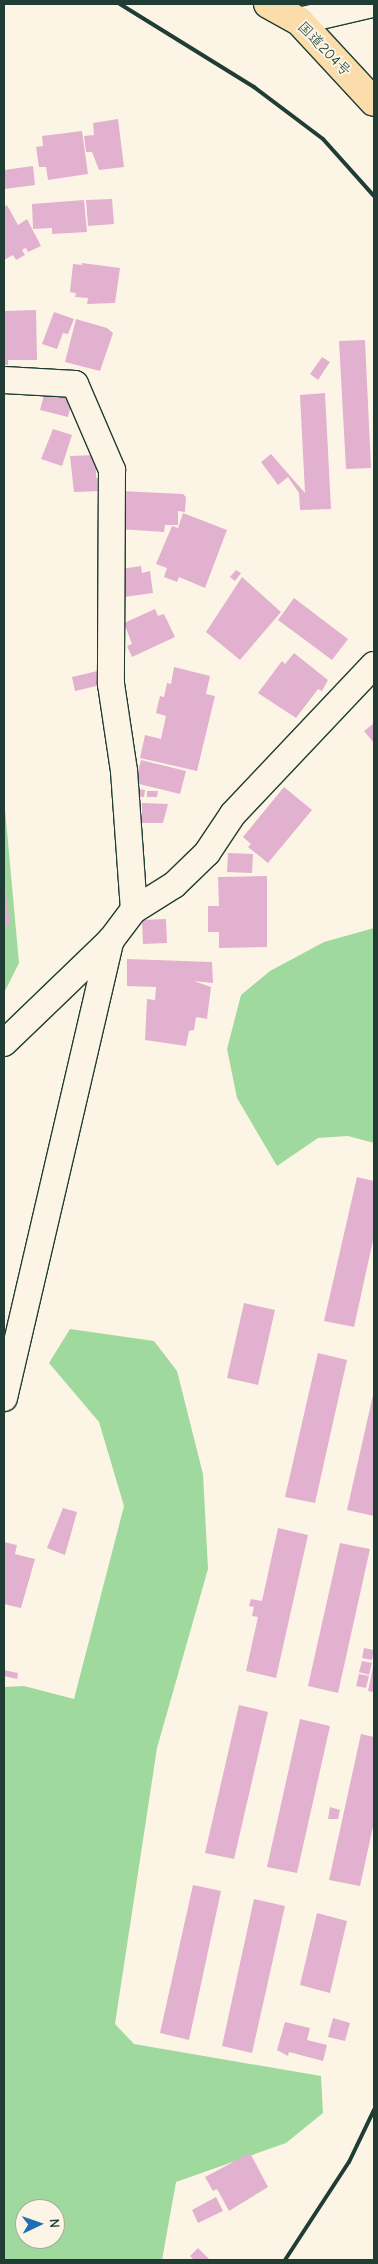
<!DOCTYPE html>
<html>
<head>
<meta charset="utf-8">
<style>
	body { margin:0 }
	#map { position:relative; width:378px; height:2264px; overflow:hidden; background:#fcf5e5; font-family:"Comic Neue","Klee One",sans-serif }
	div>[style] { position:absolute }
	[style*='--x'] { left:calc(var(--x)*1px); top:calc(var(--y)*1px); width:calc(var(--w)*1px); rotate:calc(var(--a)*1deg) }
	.green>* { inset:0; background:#a0d99e }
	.building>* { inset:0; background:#e3b1d0 }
	.roads { filter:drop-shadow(1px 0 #1f3d34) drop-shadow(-1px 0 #1f3d34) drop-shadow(0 1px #1f3d34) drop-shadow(0 -1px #1f3d34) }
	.minor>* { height:26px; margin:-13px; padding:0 13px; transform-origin:13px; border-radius:13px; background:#fcf5e5 }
	.trunk>* { height:28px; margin:-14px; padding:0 14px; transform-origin:14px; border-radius:14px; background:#faddab }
	.rail>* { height:4px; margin:-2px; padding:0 2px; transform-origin:2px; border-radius:2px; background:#1f3d34 }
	span { translate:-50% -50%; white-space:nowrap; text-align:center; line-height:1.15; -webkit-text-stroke:4px #fcf5e5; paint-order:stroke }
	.street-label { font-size:15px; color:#1f3d34 }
	.frame { position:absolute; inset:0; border:5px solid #1f3d34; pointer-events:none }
	.north { position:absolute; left:15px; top:2199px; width:50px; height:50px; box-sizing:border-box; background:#fcf5e5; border:1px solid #a4ab9e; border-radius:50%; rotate:87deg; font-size:14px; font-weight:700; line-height:20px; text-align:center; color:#1f3d34 }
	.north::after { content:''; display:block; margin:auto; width:18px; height:22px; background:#1f6fb2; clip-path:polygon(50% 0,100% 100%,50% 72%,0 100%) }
</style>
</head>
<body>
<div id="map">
	<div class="green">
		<i style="clip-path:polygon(4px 798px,19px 963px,4px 993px)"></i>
		<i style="clip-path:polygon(374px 928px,374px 1143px,348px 1136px,318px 1138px,277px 1166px,237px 1098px,227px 1049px,241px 995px,270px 971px,324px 942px)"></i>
		<i style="clip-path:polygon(evenodd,70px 1329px,154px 1341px,177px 1371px,203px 1474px,208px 1569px,157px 1748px,115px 2024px,134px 2044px,321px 2076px,323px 2113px,286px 2143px,176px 2182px,162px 2260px,4px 2260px,4px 1687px,24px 1686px,74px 1699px,124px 1506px,99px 1422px,49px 1363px,70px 1329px,25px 2209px,55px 2209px,55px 2239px,25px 2239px,25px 2209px)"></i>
	</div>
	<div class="building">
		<i style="clip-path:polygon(118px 119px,124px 167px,99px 170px,92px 152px,86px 152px,84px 136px,94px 135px,93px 123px)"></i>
		<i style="clip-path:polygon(82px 131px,88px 174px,48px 180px,46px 167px,39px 167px,36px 147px,43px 146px,42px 136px)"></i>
		<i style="clip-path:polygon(33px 166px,35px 185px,4px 189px,4px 170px)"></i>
		<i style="clip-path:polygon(112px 199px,114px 224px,88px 226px,86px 200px)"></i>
		<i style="clip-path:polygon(84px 200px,87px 232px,52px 234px,52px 228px,33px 229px,32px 204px)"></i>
		<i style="clip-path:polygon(7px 205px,18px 225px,27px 219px,41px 246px,28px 252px,26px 248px,22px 250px,25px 255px,16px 260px,13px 255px,4px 260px,4px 207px)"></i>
		<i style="clip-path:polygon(82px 263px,120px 268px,115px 303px,87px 304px,88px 298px,75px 297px,76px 293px,70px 292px,73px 264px,82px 265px)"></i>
		<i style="clip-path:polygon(36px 310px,37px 360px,8px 360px,8px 365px,4px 365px,4px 311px)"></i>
		<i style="clip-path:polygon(54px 312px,74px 319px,68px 334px,63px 333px,57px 349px,42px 344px)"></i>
		<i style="clip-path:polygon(76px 319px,107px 328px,113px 333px,100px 371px,65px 362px)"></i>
		<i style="clip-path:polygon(365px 340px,371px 468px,346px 469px,339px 341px)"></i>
		<i style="clip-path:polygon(322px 357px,330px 362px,318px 380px,310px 374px)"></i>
		<i style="clip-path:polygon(55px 392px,73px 397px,68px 417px,40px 410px,44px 395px,53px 397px)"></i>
		<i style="clip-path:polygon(325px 393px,331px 509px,300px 510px,299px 493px,288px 477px,278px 485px,261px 462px,271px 454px,305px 493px,300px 395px)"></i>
		<i style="clip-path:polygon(53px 429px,72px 435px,62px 466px,41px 459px)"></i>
		<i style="clip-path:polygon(96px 455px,96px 478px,100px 477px,101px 491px,74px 492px,70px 456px)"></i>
		<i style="clip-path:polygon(121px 491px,183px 494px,186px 497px,185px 512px,178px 511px,178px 525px,165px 525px,164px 532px,119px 529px)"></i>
		<i style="clip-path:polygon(183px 513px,227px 530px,205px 588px,179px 577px,177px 582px,164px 577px,167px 568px,156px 564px,172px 526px,178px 528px)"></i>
		<i style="clip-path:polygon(141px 566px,142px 573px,150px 571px,153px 593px,124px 597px,120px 569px)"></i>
		<i style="clip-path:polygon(236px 570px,241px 573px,235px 581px,230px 577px)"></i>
		<i style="clip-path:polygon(242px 577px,281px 612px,240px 660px,206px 632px)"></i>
		<i style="clip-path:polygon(294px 598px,348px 639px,332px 660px,278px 620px)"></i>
		<i style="clip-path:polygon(155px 609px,158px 616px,164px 614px,175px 637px,132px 657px,127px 646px,132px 644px,124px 623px)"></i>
		<i style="clip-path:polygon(294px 653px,328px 680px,322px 691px,318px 689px,296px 718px,258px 693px,282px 661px,285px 664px)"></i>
		<i style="clip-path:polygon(174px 667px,210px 676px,206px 694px,215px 696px,197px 771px,140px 758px,145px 735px,161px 739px,166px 716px,156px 713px,160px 696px,164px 697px,167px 683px,171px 684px)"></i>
		<i style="clip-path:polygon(106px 669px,109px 683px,75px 691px,72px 677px)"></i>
		<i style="clip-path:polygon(374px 723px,374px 743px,364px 731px)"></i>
		<i style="clip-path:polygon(141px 760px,186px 771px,180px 794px,135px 783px)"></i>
		<i style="clip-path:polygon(284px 787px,312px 810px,268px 863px,248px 847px,251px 844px,243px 837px)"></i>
		<i style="clip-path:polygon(138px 789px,145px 790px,144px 797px,137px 797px)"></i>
		<i style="clip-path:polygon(147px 791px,158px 791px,157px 797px,147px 797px)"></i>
		<i style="clip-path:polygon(142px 803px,168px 804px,163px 823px,142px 823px)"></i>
		<i style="clip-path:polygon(228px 853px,253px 854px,252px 873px,227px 872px)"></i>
		<i style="clip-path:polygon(267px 876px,267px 947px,219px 948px,219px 932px,208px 932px,208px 906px,219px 906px,218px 877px)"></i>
		<i style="clip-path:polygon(4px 877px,10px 925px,4px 926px)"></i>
		<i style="clip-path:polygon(166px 919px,167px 943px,143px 944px,142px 920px)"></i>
		<i style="clip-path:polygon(127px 959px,212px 962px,213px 983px,194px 981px,211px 987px,207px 1019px,196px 1017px,194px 1030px,189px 1031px,186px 1046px,145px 1040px,147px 999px,155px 1000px,156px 987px,127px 986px)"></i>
		<i style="clip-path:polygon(357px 1177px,374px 1181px,374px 1236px,354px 1327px,324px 1321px)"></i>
		<i style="clip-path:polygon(244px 1303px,275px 1310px,258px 1385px,227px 1378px)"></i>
		<i style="clip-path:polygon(318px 1353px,347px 1360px,315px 1503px,285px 1497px)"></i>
		<i style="clip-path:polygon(373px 1395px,374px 1395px,374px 1516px,347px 1510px)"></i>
		<i style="clip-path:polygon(63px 1508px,77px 1512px,65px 1555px,47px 1548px)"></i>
		<i style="clip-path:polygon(278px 1528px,308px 1535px,276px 1678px,246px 1671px,258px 1617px,252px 1616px,254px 1607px,249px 1606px,251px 1599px,262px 1601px)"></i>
		<i style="clip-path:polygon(4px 1542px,17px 1545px,15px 1554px,35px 1559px,21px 1608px,4px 1604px)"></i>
		<i style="clip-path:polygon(340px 1543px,370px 1549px,338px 1693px,308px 1686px)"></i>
		<i style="clip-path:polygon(364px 1648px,374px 1650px,372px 1660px,362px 1658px)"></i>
		<i style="clip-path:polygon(362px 1661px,372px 1663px,369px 1675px,359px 1672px)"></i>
		<i style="clip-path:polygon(373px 1667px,374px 1668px,374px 1692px,368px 1691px)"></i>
		<i style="clip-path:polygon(4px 1670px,18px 1673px,17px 1679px,4px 1676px)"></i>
		<i style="clip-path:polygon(359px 1674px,369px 1676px,366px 1688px,356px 1686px)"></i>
		<i style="clip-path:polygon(239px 1705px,268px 1712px,234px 1859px,205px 1853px)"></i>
		<i style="clip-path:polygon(300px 1719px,330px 1726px,297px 1873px,267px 1867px)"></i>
		<i style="clip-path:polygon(361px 1734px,374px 1737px,374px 1822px,360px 1886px,329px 1880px)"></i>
		<i style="clip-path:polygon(330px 1807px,340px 1810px,338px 1819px,328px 1819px)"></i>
		<i style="clip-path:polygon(193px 1885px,221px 1891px,189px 2040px,160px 2033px)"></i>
		<i style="clip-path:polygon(254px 1899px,285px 1906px,252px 2053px,222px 2046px)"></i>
		<i style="clip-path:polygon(317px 1913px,347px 1921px,330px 1993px,300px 1985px)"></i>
		<i style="clip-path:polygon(333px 2018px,350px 2023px,345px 2041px,328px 2037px)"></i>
		<i style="clip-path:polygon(285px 2022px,310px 2028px,307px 2040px,327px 2045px,323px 2061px,289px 2052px,288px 2056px,277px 2050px)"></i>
		<i style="clip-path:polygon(250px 2153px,268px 2187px,229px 2211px,217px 2189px,213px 2191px,205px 2177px)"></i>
		<i style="clip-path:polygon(216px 2197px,223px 2211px,198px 2223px,192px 2210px)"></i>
		<i style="clip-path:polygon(198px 2248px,210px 2260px,194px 2260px,190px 2256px)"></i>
	</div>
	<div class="roads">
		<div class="minor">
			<i style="--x:299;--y:21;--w:75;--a:-13.1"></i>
			<i style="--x:4;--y:380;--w:71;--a:3.2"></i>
			<i style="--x:75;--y:384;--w:94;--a:66.7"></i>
			<i style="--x:112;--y:470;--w:214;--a:90.3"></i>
			<i style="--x:111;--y:684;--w:88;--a:81.5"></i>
			<i style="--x:124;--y:771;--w:139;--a:85.9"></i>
			<i style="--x:4;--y:1043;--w:149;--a:-43.9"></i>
			<i style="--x:111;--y:940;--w:38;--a:-53"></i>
			<i style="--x:134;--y:910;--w:47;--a:-32"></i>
			<i style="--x:174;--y:885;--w:46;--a:-44.1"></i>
			<i style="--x:207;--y:853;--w:47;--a:-56.3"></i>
			<i style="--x:233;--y:814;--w:205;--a:-46.6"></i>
			<i style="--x:4;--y:1398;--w:470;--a:-76.9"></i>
		</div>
		<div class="trunk">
			<i style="--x:268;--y:4;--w:35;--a:29"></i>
			<i style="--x:299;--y:21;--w:110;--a:47.2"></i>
		</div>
	</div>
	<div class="rail">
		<i style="--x:120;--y:4;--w:158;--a:31.8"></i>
		<i style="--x:254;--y:87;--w:86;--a:37"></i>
		<i style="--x:323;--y:139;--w:76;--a:48.2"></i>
		<i style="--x:285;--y:2260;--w:117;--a:-56.9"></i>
		<i style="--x:349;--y:2162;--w:58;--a:-64.3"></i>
	</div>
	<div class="street-label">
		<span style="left:324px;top:49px;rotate:46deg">国道204号</span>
	</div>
	<div class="frame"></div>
	<div class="north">N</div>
</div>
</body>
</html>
